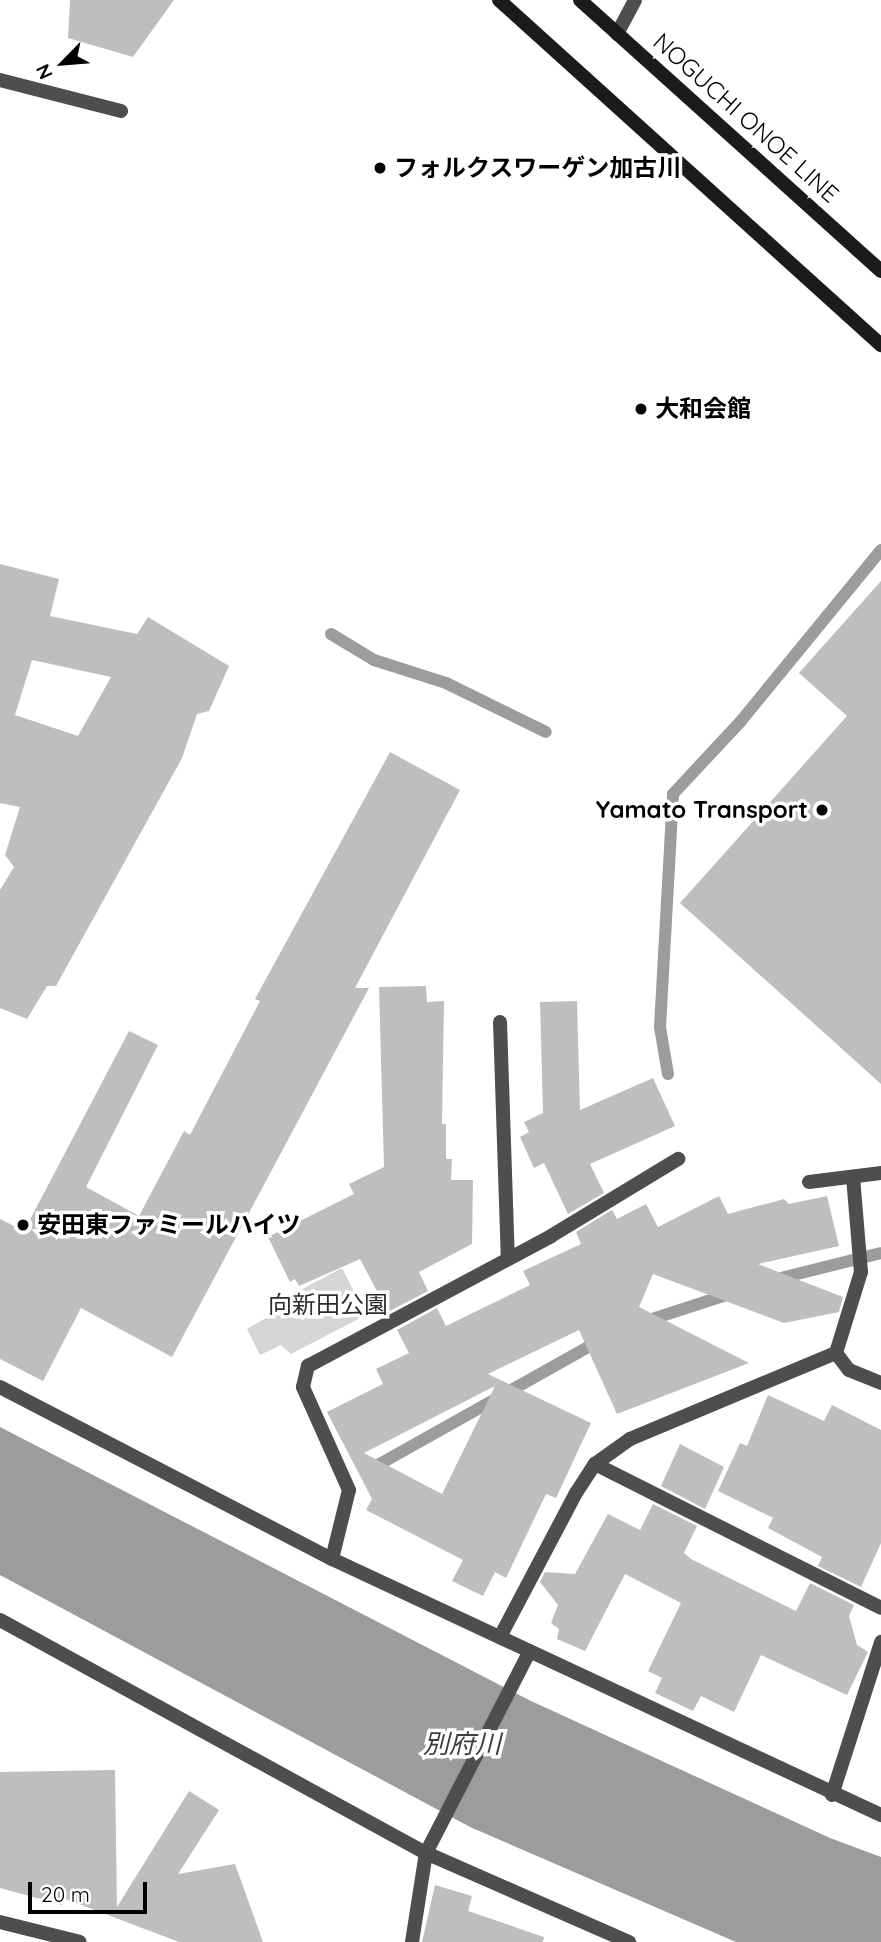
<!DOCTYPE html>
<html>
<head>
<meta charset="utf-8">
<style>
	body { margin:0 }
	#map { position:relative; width:881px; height:1942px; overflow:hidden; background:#fff; font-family:Quicksand,"Noto Sans JP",sans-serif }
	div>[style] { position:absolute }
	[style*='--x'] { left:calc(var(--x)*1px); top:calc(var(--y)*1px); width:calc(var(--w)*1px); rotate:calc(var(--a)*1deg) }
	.green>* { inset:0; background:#d5d5d5 }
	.water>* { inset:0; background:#9c9c9c }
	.stream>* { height:12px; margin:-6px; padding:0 6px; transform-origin:6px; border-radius:6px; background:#9c9c9c }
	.building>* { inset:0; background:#bebebe }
	.minor>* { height:14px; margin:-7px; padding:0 7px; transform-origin:7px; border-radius:7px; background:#4e4e4e }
	.secondary>* { height:14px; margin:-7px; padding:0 7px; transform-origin:7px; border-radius:7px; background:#1b1b1b }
	.dots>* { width:19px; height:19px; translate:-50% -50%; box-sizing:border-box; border:4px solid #fff; border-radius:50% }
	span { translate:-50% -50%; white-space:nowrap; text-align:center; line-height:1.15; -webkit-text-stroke:7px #fff; paint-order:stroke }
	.street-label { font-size:24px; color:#000 }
	.poi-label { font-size:24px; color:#000; font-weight:700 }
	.left { translate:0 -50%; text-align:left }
	.right { translate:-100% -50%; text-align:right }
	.park-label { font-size:24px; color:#2c2c2c }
	.water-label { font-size:26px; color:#3d3d3d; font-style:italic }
	.north { position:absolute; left:28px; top:28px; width:70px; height:70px; -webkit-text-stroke:5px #fff; paint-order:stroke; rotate:245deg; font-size:19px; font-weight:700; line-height:28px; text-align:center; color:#000 }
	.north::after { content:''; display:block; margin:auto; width:24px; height:32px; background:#000; clip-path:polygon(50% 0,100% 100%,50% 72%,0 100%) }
	.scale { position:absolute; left:28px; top:1882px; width:119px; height:32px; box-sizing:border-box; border:4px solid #000; border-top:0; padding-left:9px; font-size:21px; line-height:24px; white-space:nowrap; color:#000; -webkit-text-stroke:5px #fff; paint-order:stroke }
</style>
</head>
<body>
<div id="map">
	<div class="green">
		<i style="clip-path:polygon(342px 1268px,366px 1315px,291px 1354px,281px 1345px,260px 1355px,247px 1329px,276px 1312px,285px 1298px)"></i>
	</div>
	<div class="water">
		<i style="clip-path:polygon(0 1427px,531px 1701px,830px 1838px,881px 1857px,881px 1942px,736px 1942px,470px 1827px,0 1575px)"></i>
	</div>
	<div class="stream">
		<i style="--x:331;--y:634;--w:50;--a:31.2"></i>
		<i style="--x:374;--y:660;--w:76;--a:17.7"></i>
		<i style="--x:446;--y:683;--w:111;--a:26.1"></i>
		<i style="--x:668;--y:1074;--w:48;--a:-99.7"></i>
		<i style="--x:660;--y:1027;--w:233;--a:-86.8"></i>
		<i style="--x:673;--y:794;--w:100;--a:-47"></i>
		<i style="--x:741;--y:721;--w:221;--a:-50.7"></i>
		<i style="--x:773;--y:1280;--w:111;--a:-14"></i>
		<i style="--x:643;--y:1322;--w:94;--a:-18"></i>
		<i style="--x:369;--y:1470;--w:266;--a:-29.3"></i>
	</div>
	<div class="building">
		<i style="clip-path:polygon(70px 0,174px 0,133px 57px,68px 38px)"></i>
		<i style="clip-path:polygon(evenodd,0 564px,59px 579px,50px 616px,137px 634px,148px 617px,229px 666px,209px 711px,197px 714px,182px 758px,56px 986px,47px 986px,27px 1019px,0 1008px,0 890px,14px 867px,5px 855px,20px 807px,0 803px,0 564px,32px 660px,111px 677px,78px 736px,15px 715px,32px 660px)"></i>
		<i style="clip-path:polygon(881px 581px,881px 1084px,680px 903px,847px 716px,799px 673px)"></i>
		<i style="clip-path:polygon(390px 752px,460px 790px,355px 988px,369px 988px,172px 1357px,81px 1308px,43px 1381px,0 1359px,0 1219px,24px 1231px,129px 1031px,158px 1045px,86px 1187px,139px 1216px,184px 1131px,190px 1135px,260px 1001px,255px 999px)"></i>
		<i style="clip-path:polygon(426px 986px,427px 1002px,444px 1001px,442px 1124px,446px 1124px,446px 1159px,452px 1159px,451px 1180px,473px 1180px,472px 1244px,419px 1272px,428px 1291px,388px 1312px,360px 1259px,299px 1286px,295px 1279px,290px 1282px,268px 1237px,354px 1194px,349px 1184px,384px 1167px,379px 987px)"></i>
		<i style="clip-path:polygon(577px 1001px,580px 1110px,653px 1078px,675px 1126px,590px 1164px,604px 1193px,568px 1214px,544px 1163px,534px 1168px,520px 1137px,529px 1132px,524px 1122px,543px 1113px,540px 1002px)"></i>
		<i style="clip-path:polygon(evenodd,719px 1196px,728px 1214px,784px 1199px,789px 1204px,827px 1196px,839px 1246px,758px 1264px,843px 1297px,839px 1312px,784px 1323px,653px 1274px,639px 1307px,749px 1363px,617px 1414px,579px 1330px,488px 1374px,591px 1423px,556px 1498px,546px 1494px,506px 1578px,495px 1572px,483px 1596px,452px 1581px,463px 1560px,366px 1510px,372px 1499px,327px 1412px,383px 1384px,376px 1369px,409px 1353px,397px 1330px,437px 1308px,446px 1326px,530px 1285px,523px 1271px,581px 1244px,576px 1232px,612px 1210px,617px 1219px,646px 1204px,658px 1227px,719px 1196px,495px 1386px,442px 1494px,364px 1453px,495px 1386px)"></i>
		<i style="clip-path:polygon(768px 1395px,824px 1421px,832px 1405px,881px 1430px,881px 1543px,861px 1587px,818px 1566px,822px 1557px,768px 1528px,773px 1518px,718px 1491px,740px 1443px,747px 1446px)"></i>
		<i style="clip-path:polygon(680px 1444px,724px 1467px,705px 1509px,661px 1486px)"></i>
		<i style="clip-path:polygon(653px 1504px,697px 1526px,684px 1553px,691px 1559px,796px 1611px,810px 1583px,854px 1605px,849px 1616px,857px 1645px,868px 1652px,847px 1695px,761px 1655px,734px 1712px,701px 1696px,693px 1711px,655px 1693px,662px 1678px,648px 1671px,681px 1603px,625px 1574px,585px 1651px,557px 1639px,559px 1629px,551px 1623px,558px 1605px,540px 1582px,545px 1572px,575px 1574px,608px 1514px,640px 1530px)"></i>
		<i style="clip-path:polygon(115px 1770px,117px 1907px,189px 1791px,219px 1810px,178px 1874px,235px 1864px,263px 1942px,179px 1942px,63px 1898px,62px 1905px,0 1888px,0 1772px)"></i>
		<i style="clip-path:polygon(435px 1885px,472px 1896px,468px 1911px,544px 1937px,543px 1942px,422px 1942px)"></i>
	</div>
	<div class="minor">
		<i style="--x:617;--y:34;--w:38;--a:-62"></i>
		<i style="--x:0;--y:80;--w:125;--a:14.4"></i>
		<i style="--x:500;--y:1022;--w:237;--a:88.1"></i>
		<i style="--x:853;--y:1177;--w:95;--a:85.2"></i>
		<i style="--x:861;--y:1272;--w:85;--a:107.2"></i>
		<i style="--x:836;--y:1353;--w:21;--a:53"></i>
		<i style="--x:849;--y:1370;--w:35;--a:22"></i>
		<i style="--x:809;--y:1182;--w:73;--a:-7.1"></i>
		<i style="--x:0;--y:1387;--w:374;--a:27.4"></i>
		<i style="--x:332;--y:1559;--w:606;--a:25"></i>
		<i style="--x:595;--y:1464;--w:320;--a:26.7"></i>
		<i style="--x:332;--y:1559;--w:71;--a:-76.2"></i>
		<i style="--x:349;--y:1490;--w:113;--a:-114.1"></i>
		<i style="--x:303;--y:1387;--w:22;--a:-77"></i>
		<i style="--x:308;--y:1366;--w:276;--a:-28.1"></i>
		<i style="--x:551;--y:1236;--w:149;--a:-31.2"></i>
		<i style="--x:0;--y:1620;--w:486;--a:28.7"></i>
		<i style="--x:426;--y:1853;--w:222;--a:23.7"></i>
		<i style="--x:500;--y:1637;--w:163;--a:-62.2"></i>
		<i style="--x:576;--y:1493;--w:35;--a:-57"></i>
		<i style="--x:595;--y:1464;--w:43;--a:-35.5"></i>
		<i style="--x:630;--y:1439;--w:223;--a:-22.7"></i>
		<i style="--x:832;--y:1795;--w:161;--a:-72.2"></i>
		<i style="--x:0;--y:1922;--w:82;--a:14"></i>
		<i style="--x:412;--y:1942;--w:90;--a:-81.1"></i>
		<i style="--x:426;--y:1853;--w:227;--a:-62.8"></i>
	</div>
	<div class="secondary">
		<i style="--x:499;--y:0;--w:515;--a:42.09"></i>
		<i style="--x:580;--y:0;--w:405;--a:42"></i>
	</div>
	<div class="dots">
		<i style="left:380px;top:168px;background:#000"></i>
		<i style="left:641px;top:409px;background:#000"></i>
		<i style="left:822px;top:810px;background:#000"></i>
		<i style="left:23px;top:1225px;background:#000"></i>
	</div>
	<div class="street-label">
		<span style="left:746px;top:118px;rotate:42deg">NOGUCHI ONOE LINE</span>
	</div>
	<div class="poi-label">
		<span class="left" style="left:394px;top:168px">フォルクスワーゲン加古川</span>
		<span class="left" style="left:655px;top:409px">大和会館</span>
		<span class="right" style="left:808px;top:810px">Yamato Transport</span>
		<span class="left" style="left:37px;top:1225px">安田東ファミールハイツ</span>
	</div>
	<div class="park-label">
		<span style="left:328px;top:1305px">向新田公園</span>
	</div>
	<div class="water-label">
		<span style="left:462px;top:1744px">別府川</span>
	</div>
	<div class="north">N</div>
	<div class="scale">20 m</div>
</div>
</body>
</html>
